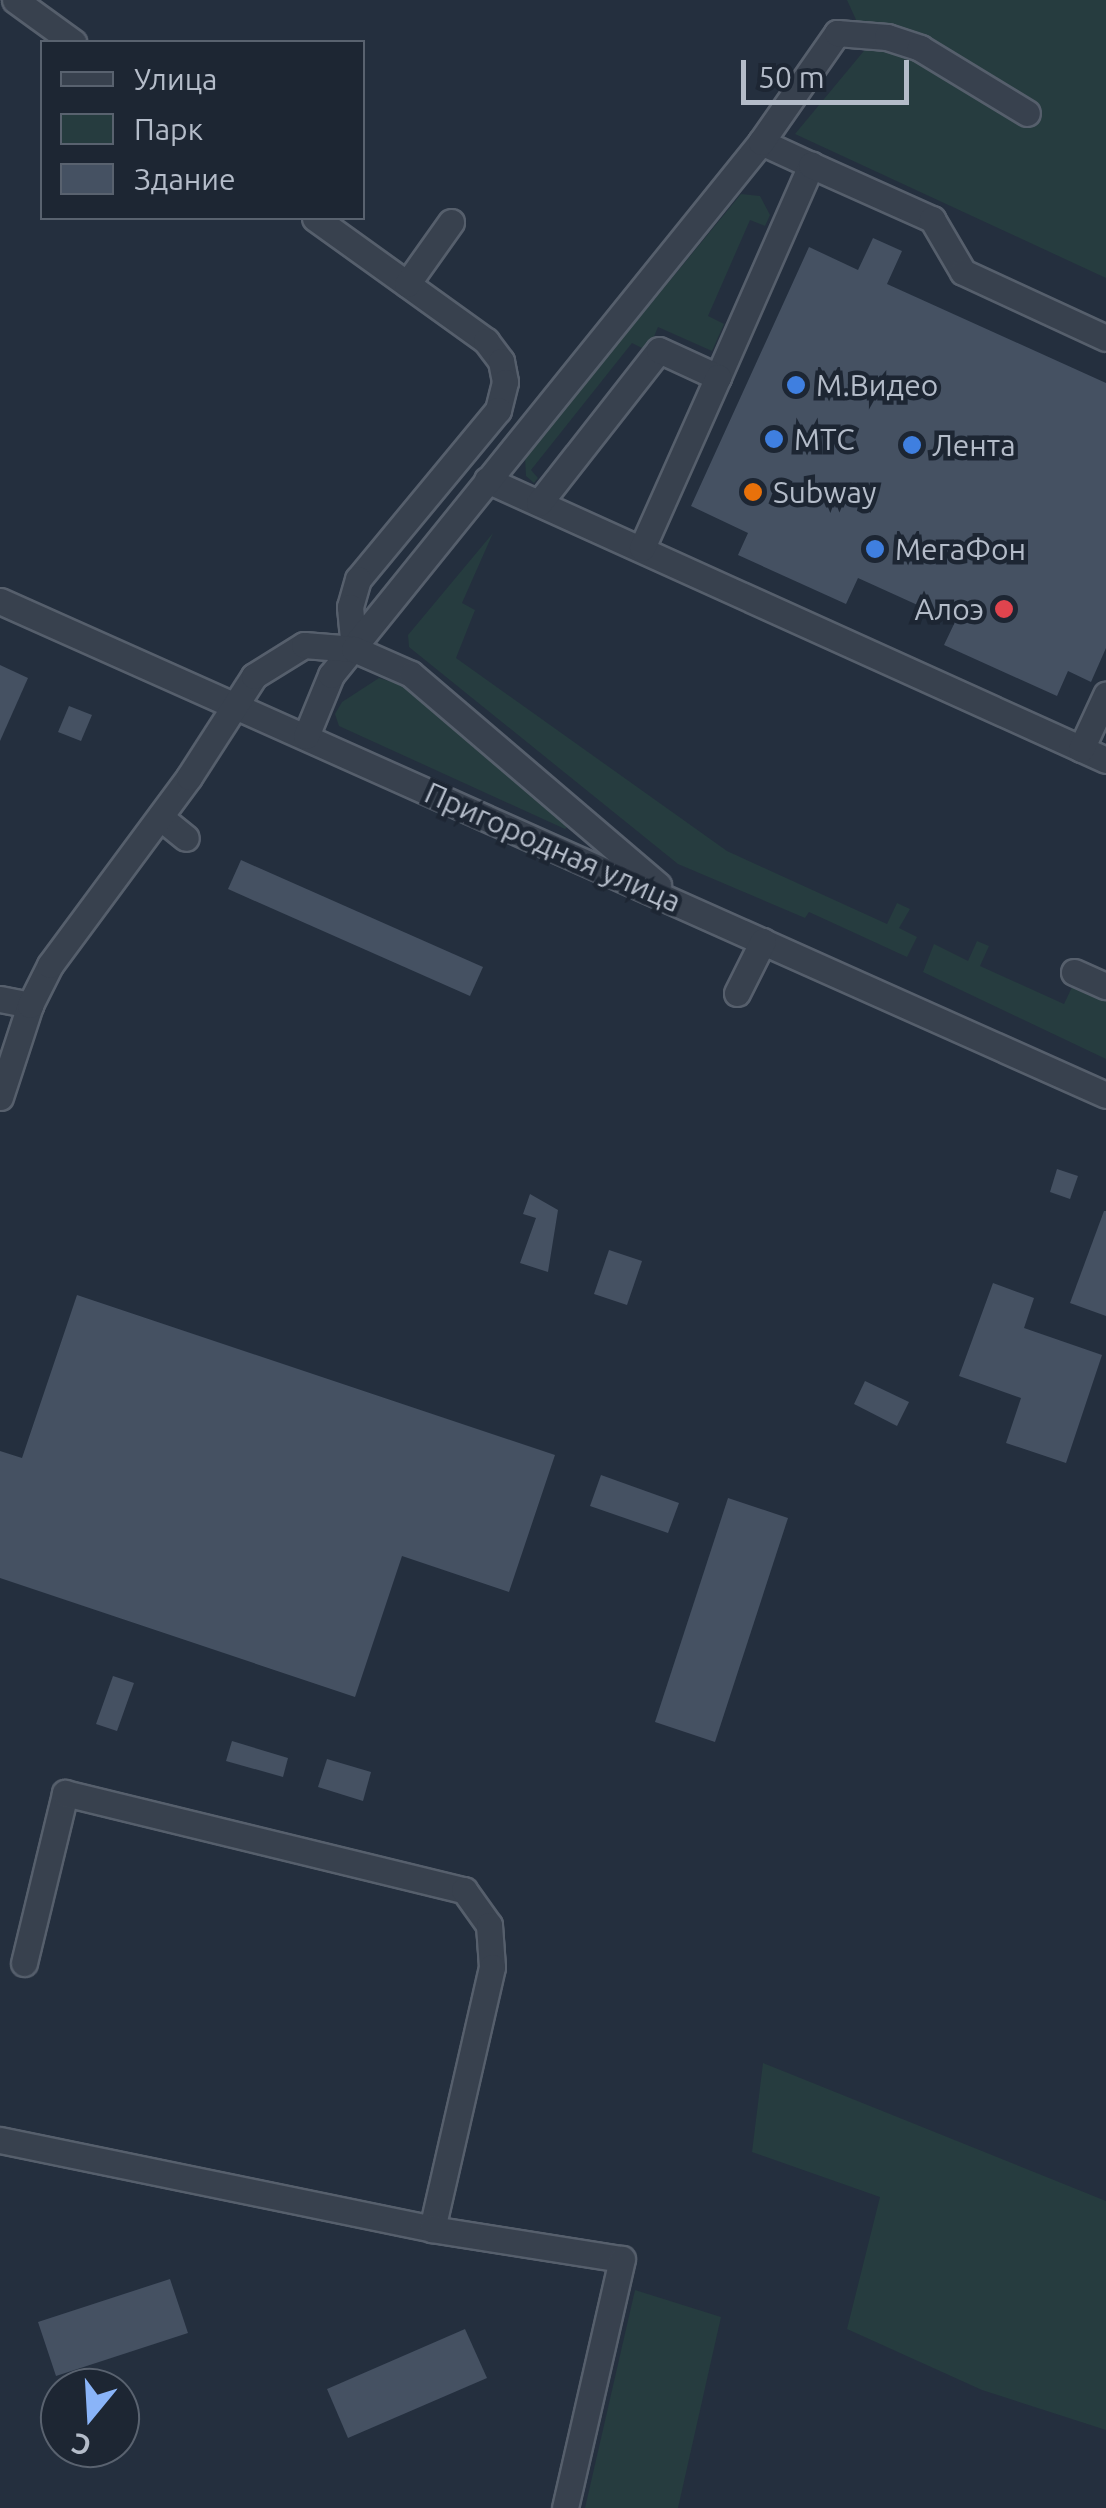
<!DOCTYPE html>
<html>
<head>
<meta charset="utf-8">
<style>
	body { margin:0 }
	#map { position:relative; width:1106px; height:2508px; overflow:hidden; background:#242f3e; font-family:Ubuntu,sans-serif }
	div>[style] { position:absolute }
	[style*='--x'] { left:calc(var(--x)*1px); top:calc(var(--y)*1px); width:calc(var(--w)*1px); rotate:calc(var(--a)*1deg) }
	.green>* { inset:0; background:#263c3f }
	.building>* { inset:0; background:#455162 }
	.roads { filter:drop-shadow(2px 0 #565f6c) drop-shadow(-2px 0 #565f6c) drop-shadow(0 2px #565f6c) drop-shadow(0 -2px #565f6c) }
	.minor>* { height:25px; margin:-12.5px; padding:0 12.5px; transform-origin:12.5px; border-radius:12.5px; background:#38414e }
	.dots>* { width:28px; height:28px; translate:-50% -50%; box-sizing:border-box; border:5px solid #1d2633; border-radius:50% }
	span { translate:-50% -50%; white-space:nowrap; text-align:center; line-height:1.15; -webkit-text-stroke:9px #1d2633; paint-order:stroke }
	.poi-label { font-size:30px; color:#b4bcc9 }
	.left { translate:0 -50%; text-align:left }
	.right { translate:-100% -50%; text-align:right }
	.street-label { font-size:30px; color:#b4bcc9 }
	.legend { position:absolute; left:40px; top:40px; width:325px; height:180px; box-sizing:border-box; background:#1d2633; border:2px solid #59626f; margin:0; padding:12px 18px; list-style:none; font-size:30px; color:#b4bcc9 }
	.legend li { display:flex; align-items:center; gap:20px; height:50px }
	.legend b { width:50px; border:2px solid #59626f }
	.north { position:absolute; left:40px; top:2368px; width:100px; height:100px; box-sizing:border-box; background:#1d2633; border:2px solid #59626f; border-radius:50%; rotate:198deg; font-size:28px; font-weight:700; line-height:40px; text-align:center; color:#b4bcc9 }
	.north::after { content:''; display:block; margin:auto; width:35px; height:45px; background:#8ab4f8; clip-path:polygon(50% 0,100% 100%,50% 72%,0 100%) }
	.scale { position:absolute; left:741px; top:60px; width:168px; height:45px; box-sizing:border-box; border:5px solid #b4bcc9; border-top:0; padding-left:12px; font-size:30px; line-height:35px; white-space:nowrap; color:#b4bcc9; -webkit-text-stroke:8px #1d2633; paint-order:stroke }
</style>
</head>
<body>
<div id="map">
	<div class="green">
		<i style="clip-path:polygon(847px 0,1106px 0,1106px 278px,795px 134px,868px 46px)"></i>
		<i style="clip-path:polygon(741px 194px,760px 196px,770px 215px,765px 226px,750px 220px,708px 316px,724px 324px,712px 351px,658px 327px,648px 351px,632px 343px,531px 470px,538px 478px,534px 483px,526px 476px,525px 457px)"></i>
		<i style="clip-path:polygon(493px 533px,462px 603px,475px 610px,456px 658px,727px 851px,887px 924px,897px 903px,910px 909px,899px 928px,917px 937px,907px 957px,809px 912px,805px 918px,678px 864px,409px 647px,408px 635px)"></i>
		<i style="clip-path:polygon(379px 678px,402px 685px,570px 824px,565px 829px,339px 726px,335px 714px,342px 702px)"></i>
		<i style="clip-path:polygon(977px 941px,989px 946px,980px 966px,1064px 1004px,1073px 985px,1106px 1000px,1106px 1059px,923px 972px,934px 944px,968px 961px)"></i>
		<i style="clip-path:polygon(763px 2063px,1106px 2201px,1106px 2430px,982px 2390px,847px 2329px,880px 2197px,752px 2152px)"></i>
		<i style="clip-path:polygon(635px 2290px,721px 2317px,678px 2508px,585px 2508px)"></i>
	</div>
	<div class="building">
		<i style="clip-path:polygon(873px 238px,902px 251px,887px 284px,1106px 383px,1106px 648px,1091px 682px,1068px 671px,1057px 696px,944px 645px,955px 622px,858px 578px,846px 604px,738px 555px,748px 533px,691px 506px,809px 247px,858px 270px)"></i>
		<i style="clip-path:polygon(0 665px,28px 678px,0 741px)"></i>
		<i style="clip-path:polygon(69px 706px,92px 715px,81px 741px,58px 732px)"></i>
		<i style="clip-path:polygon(241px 860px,483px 967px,470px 996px,228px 889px)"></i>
		<i style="clip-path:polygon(1057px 1169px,1078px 1176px,1070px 1199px,1050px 1192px)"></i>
		<i style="clip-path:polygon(530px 1194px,558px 1210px,548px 1272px,520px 1263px,536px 1218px,523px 1214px)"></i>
		<i style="clip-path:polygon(1104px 1211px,1106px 1211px,1106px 1316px,1070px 1303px)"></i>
		<i style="clip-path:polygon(609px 1250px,642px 1261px,627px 1305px,594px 1294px)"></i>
		<i style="clip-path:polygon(993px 1283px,1034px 1298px,1024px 1328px,1102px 1355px,1066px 1463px,1006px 1443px,1021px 1398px,959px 1376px)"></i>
		<i style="clip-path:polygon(77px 1295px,555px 1455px,509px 1592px,402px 1556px,355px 1697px,0 1578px,0 1451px,22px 1458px)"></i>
		<i style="clip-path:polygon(865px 1381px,909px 1402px,897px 1426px,854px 1404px)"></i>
		<i style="clip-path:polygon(601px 1475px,679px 1503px,668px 1533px,590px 1506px)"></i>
		<i style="clip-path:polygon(728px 1498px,788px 1518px,715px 1742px,655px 1722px)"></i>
		<i style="clip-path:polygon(113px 1676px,134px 1683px,117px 1731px,96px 1724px)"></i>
		<i style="clip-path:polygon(232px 1741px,288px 1758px,283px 1777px,226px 1761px)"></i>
		<i style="clip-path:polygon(327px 1759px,371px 1772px,363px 1801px,318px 1787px)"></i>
		<i style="clip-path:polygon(170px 2279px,188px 2333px,56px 2376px,38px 2322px)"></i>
		<i style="clip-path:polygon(465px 2329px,487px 2378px,348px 2438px,327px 2389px)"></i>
	</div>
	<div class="roads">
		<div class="minor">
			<i style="--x:15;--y:0;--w:72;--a:35.9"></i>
			<i style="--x:761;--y:142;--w:55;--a:24.7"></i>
			<i style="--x:315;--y:218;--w:211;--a:35.7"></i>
			<i style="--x:486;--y:341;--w:25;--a:53"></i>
			<i style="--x:501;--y:361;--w:21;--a:79"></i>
			<i style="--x:505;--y:382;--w:29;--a:104"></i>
			<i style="--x:498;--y:410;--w:219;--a:129.6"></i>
			<i style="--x:358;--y:579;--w:29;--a:106"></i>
			<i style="--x:350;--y:607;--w:42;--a:84.6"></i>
			<i style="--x:407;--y:284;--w:76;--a:-54.6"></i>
			<i style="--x:718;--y:377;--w:232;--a:-66.3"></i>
			<i style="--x:811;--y:165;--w:133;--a:24.1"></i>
			<i style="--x:932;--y:219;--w:61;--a:59.7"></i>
			<i style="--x:963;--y:272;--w:157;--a:24.8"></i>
			<i style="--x:487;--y:480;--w:679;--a:24.34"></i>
			<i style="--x:539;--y:503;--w:194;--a:-51.9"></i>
			<i style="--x:659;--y:350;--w:65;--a:24.6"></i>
			<i style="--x:718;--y:377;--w:187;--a:114"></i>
			<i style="--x:0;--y:601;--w:1211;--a:24.07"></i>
			<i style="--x:306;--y:736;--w:66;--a:-67.7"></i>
			<i style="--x:331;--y:675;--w:685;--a:-51.1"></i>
			<i style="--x:761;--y:142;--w:133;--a:-55.1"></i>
			<i style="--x:837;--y:33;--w:50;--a:4.6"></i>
			<i style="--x:887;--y:37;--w:35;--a:18"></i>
			<i style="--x:920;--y:48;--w:125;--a:31.3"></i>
			<i style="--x:1081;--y:749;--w:60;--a:-65.2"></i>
			<i style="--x:160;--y:817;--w:33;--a:39"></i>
			<i style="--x:1074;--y:972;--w:35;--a:24"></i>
			<i style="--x:737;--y:993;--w:58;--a:-63.4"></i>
			<i style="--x:0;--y:999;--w:31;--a:11"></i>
			<i style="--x:0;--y:1097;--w:97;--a:-71.9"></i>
			<i style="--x:30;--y:1005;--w:45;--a:-63.4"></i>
			<i style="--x:50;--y:965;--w:234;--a:-53.5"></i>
			<i style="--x:189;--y:777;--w:120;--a:-57.2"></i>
			<i style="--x:254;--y:676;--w:59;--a:-31.8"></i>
			<i style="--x:304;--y:645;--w:50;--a:4.6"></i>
			<i style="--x:354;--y:649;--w:62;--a:23.7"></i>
			<i style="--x:411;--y:674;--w:325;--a:40.5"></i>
			<i style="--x:24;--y:1963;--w:175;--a:-76.4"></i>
			<i style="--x:65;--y:1793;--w:411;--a:13.7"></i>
			<i style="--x:464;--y:1890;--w:43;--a:54.5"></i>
			<i style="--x:489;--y:1925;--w:42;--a:85.9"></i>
			<i style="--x:492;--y:1967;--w:269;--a:102.9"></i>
			<i style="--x:0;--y:2140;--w:441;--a:11.6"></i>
			<i style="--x:432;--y:2229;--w:192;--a:9"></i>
			<i style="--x:622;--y:2259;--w:255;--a:102.9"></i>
		</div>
	</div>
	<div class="dots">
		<i style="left:796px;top:385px;background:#3f7fe0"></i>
		<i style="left:774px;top:439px;background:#3f7fe0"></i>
		<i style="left:912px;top:445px;background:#3f7fe0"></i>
		<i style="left:753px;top:492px;background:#e8710a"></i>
		<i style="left:875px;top:549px;background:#3f7fe0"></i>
		<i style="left:1004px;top:609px;background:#e0444e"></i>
	</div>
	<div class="poi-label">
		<span class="left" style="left:816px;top:385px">М.Видео</span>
		<span class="left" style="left:794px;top:439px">МТС</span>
		<span class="left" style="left:932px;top:445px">Лента</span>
		<span class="left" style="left:773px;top:492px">Subway</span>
		<span class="left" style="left:895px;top:549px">МегаФон</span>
		<span class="right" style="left:984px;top:609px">Алоэ</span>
	</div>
	<div class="street-label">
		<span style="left:553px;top:847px;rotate:24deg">Пригородная улица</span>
	</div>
	<ul class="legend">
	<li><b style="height:12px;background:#38414e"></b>Улица</li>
	<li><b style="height:28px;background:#263c3f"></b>Парк</li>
	<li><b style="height:28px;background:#455162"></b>Здание</li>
	</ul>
	<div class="north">С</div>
	<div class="scale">50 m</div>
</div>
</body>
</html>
